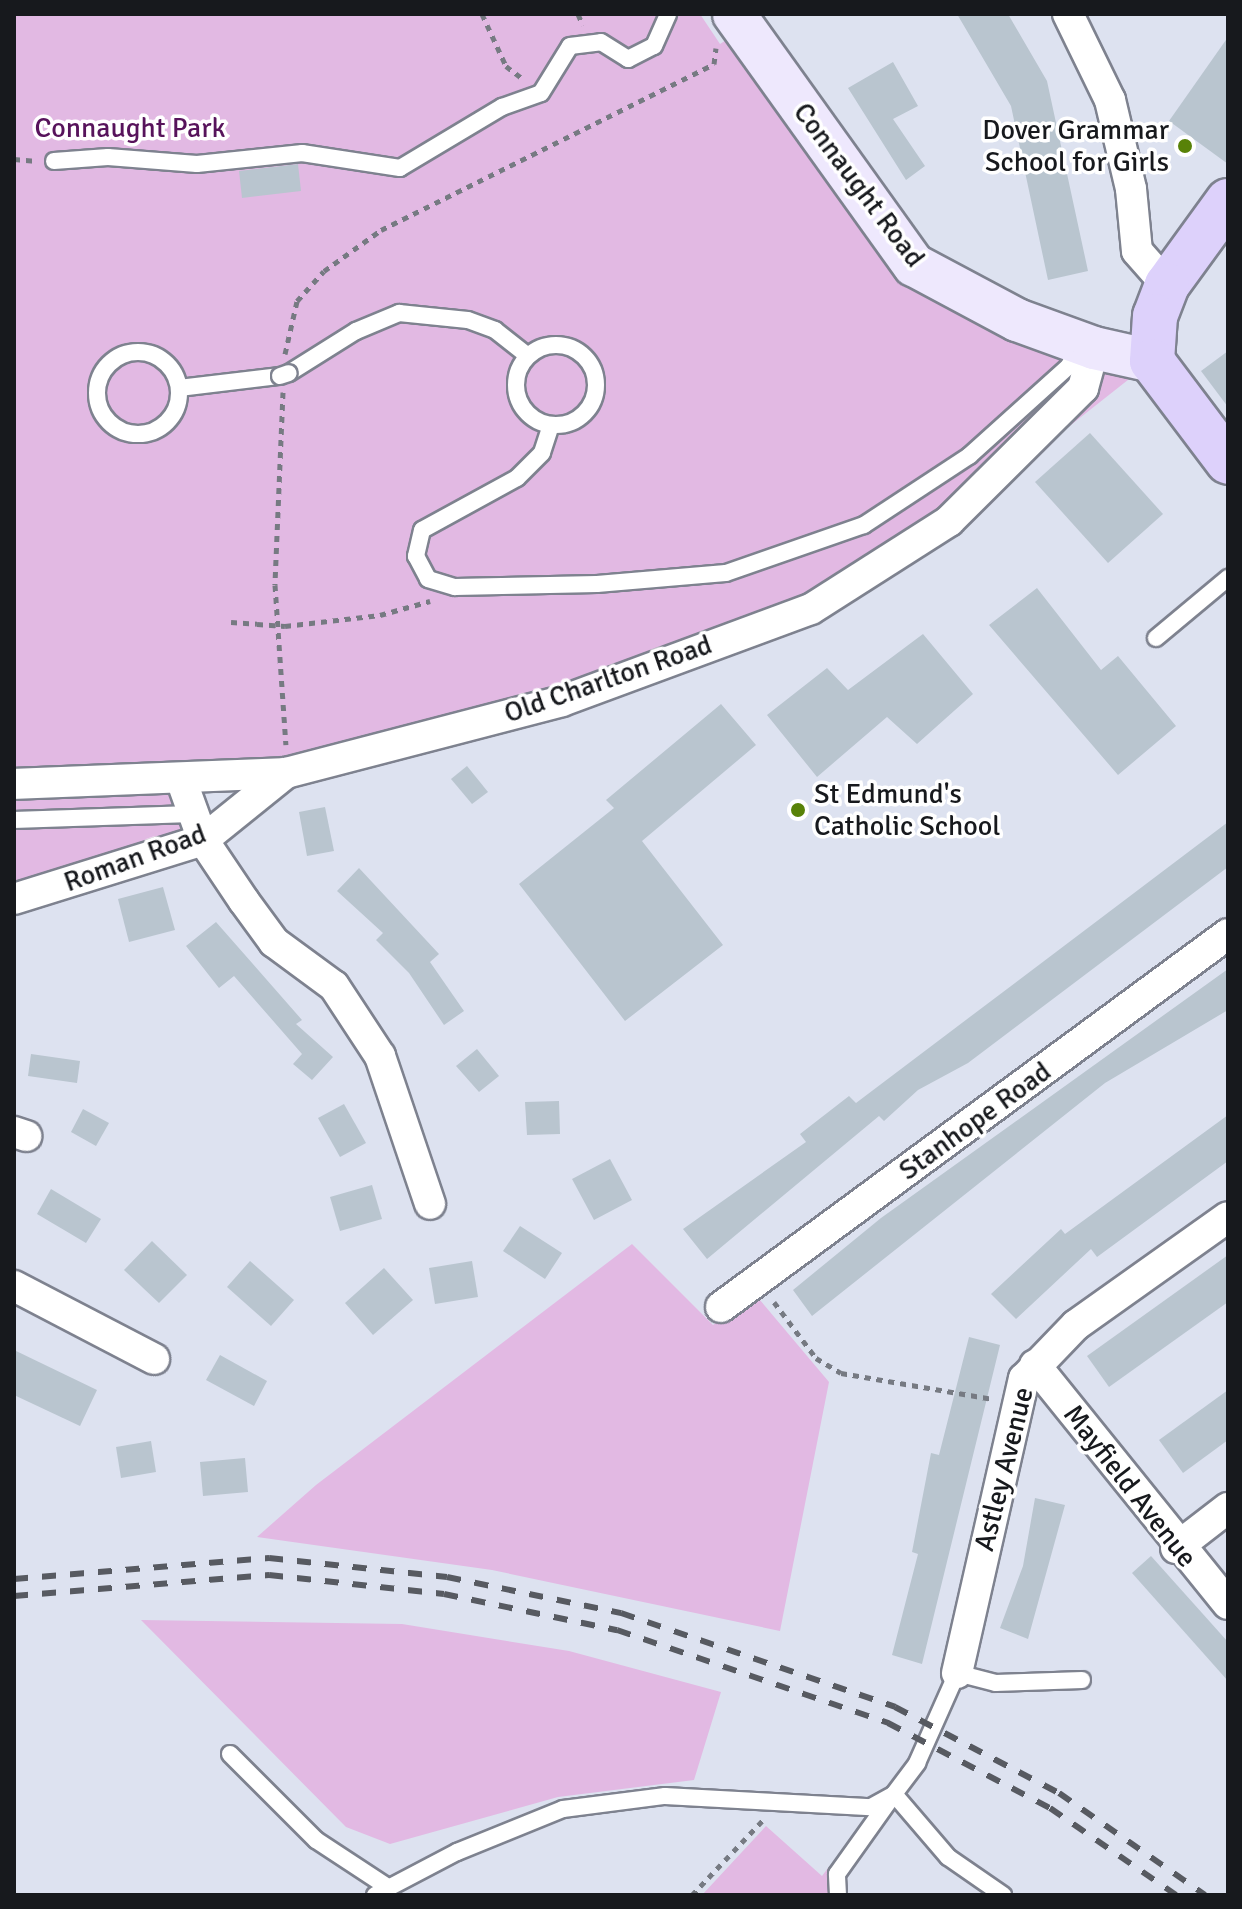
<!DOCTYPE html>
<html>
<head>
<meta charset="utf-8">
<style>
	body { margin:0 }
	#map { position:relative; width:1242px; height:1909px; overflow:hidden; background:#dde2f0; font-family:Signika,sans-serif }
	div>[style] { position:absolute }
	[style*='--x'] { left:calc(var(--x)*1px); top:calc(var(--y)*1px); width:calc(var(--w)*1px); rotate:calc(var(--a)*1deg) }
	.green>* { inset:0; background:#e2b9e3 }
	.building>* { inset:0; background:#b9c5cf }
	.path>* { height:5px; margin-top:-2.5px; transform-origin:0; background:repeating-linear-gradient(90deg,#767a82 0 6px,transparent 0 12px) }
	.roads { filter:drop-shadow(2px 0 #7e828f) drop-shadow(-2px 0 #7e828f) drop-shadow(0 2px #7e828f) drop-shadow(0 -2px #7e828f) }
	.lane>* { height:16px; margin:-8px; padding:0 8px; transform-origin:8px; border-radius:8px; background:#fff }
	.lane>.ring { margin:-8px; padding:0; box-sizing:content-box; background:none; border:16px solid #fff; border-radius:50% }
	.street>* { height:30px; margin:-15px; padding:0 15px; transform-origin:15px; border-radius:15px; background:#fff }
	.secondary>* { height:42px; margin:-21px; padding:0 21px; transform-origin:21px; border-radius:21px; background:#eee8fd }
	.primary>* { height:44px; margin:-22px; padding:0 22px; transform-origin:22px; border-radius:22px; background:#ddd1fb }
	.rail>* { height:6px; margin-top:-3px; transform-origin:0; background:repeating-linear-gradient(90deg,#575a61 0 14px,transparent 0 28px) }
	.path-bridge>* { height:5px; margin-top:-2.5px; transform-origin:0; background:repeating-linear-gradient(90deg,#767a82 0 6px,transparent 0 12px) }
	.bridges { filter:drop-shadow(2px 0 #7e828f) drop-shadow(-2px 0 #7e828f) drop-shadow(0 2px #7e828f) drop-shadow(0 -2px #7e828f) }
	.lane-bridge>* { height:16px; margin:-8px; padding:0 8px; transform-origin:8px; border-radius:8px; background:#fff }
	.dots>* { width:22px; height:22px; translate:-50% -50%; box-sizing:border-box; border:4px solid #fff; border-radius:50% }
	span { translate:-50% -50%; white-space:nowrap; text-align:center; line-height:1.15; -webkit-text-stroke:7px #fff; paint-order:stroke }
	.park-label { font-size:28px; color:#57135b }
	.poi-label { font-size:28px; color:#17191d }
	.right { translate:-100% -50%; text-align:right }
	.left { translate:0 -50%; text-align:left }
	.street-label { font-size:28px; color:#17191d }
	.frame { position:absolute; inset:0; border:16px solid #17191d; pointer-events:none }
</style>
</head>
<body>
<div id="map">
	<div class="green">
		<i style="clip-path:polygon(14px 14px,700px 14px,720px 44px,743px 29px,895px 241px,1152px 361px,949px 521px,811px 609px,286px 773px,182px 779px,203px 840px,14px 899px)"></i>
		<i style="clip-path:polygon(632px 1244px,713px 1325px,754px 1293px,829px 1382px,780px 1631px,492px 1570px,257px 1537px,316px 1485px)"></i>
		<i style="clip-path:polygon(141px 1620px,402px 1624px,569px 1651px,721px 1692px,694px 1780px,558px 1797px,390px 1844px,346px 1827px)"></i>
		<i style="clip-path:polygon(766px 1826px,822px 1876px,828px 1868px,837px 1874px,849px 1895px,702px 1895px)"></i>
	</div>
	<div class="building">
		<i style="clip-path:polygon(957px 14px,1008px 14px,1047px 81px,1088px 271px,1048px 280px,1011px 106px)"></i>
		<i style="clip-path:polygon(1228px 37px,1228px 164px,1169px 121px)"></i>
		<i style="clip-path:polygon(893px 62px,918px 106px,893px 119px,925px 166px,906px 180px,848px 88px)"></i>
		<i style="clip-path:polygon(298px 164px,301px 191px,242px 198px,239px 171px)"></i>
		<i style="clip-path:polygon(1228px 351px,1228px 407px,1201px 371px)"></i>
		<i style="clip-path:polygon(1090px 433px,1163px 514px,1108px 563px,1035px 482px)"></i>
		<i style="clip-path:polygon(1037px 588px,1101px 670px,1118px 656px,1176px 726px,1118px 775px,989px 625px)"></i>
		<i style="clip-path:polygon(923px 634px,973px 694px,917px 744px,887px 717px,817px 777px,767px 715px,827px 668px,848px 690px)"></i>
		<i style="clip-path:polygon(721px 704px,756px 745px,642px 841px,723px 945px,625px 1021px,519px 884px,614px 808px,606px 800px)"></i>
		<i style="clip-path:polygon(467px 766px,488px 792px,472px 804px,451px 779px)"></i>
		<i style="clip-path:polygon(325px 807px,334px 851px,307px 856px,299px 812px)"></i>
		<i style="clip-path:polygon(1228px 822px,1228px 867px,968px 1063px,918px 1090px,884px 1121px,879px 1116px,707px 1259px,683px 1229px,806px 1142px,800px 1134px,849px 1096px,856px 1103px)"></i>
		<i style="clip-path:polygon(359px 868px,439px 954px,430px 962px,464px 1011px,444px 1025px,409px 973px,376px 940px,383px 933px,337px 891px)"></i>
		<i style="clip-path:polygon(163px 887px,175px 930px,129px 942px,118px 899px)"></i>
		<i style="clip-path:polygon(216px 922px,302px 1020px,296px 1024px,333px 1057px,312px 1080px,293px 1064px,302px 1054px,234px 976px,219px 988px,186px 946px)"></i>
		<i style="clip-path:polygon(1228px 969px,1228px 1010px,1105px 1083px,812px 1316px,793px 1290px,881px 1218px)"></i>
		<i style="clip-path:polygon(477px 1049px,499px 1076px,479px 1092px,456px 1066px)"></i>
		<i style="clip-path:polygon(31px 1054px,80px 1061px,77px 1083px,28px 1076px)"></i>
		<i style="clip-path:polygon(559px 1101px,560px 1134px,527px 1135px,525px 1102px)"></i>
		<i style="clip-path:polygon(344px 1104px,366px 1143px,340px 1157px,318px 1118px)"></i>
		<i style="clip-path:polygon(83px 1109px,109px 1123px,96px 1146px,71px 1132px)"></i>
		<i style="clip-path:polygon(1228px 1115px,1228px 1161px,1097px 1257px,1091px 1249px,1016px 1319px,991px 1294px,1061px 1229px,1065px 1234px)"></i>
		<i style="clip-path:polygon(610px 1159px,632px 1200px,594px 1220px,572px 1179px)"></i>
		<i style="clip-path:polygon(372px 1185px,382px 1219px,340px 1231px,330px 1197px)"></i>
		<i style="clip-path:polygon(51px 1189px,101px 1219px,86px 1243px,37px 1214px)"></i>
		<i style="clip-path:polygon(520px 1226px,562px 1253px,545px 1279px,503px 1251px)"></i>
		<i style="clip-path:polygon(152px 1241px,187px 1275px,159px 1303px,124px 1270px)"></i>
		<i style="clip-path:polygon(1228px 1255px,1228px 1302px,1109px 1387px,1087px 1356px)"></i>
		<i style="clip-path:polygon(250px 1261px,294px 1300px,271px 1326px,227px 1287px)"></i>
		<i style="clip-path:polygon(472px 1261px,478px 1297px,435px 1304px,429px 1268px)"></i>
		<i style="clip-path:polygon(384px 1268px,413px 1300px,373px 1335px,345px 1303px)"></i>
		<i style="clip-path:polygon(969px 1337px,1000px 1345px,922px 1664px,892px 1655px,918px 1554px,912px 1552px,931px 1453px,939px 1455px)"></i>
		<i style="clip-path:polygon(14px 1350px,97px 1390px,80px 1426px,14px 1395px)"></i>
		<i style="clip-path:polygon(220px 1355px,267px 1381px,254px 1406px,206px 1380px)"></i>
		<i style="clip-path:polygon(1228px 1390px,1228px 1440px,1183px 1473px,1159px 1440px)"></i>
		<i style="clip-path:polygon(151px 1441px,156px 1472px,121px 1478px,116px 1447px)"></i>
		<i style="clip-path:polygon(245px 1458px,248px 1492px,203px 1496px,200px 1462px)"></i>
		<i style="clip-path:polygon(1035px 1498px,1065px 1505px,1028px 1639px,1000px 1628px,1023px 1566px)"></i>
		<i style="clip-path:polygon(1151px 1556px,1228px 1642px,1228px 1681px,1132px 1573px)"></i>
	</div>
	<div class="path">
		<i style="--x:482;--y:14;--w:57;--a:65.2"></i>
		<i style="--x:506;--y:66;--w:21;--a:37"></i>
		<i style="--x:578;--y:14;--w:12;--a:66"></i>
		<i style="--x:14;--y:159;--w:23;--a:5"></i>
		<i style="--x:285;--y:354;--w:54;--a:-77.2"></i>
		<i style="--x:297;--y:301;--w:40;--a:-48"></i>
		<i style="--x:324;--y:271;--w:70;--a:-35.7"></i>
		<i style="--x:381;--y:230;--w:372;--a:-26.5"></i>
		<i style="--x:714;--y:64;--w:16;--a:-83"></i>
		<i style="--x:283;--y:392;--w:193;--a:92.4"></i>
		<i style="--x:275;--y:585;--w:160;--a:86.1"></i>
		<i style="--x:231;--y:622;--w:26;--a:4"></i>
		<i style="--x:285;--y:626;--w:96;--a:-6.6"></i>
		<i style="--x:380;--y:615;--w:52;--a:-15.6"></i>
		<i style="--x:774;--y:1302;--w:70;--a:53.1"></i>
		<i style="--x:816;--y:1358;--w:29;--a:31"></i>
		<i style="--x:841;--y:1373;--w:154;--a:9.7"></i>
		<i style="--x:692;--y:1895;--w:103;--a:-46.6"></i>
	</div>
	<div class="roads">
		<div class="lane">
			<i style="--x:54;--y:161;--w:54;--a:-4.2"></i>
			<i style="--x:108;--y:157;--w:89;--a:4.5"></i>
			<i style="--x:197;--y:164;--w:106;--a:-6"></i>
			<i style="--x:302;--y:153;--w:99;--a:8.7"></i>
			<i style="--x:400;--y:168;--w:119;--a:-30.9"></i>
			<i style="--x:502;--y:107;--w:41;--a:-19.7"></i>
			<i style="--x:541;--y:93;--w:55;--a:-58.3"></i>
			<i style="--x:570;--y:46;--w:31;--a:-7"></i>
			<i style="--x:601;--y:42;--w:32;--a:32"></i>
			<i style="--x:628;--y:59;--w:29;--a:-27"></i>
			<i style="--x:654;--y:46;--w:35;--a:-66"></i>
			<i class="ring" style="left:516px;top:345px;width:64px;height:64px"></i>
			<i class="ring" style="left:97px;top:352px;width:66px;height:66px"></i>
			<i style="--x:289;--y:373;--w:79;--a:-32.1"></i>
			<i style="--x:356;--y:331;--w:47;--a:-22.7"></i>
			<i style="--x:399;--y:313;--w:69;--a:5.8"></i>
			<i style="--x:468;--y:320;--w:29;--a:20"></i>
			<i style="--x:495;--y:330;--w:42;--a:38.2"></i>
			<i style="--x:179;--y:388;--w:102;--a:-6.8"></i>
			<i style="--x:551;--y:425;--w:29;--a:108"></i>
			<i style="--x:542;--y:453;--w:35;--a:135"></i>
			<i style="--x:517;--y:478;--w:108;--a:151.3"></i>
			<i style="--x:422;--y:530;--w:27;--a:103"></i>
			<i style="--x:416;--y:556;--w:26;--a:62"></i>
			<i style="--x:428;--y:579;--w:28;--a:17"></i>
			<i style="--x:455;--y:587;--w:142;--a:-1.2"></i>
			<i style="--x:597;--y:584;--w:129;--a:-4.9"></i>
			<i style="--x:726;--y:573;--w:146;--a:-19.2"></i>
			<i style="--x:864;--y:525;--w:126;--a:-33.3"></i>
			<i style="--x:969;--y:456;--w:135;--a:-42"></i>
			<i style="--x:1069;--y:366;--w:24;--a:-66"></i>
			<i style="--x:1156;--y:638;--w:94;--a:-39.8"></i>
			<i style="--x:14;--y:820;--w:177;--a:-1.9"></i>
			<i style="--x:230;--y:1754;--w:122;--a:45"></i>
			<i style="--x:316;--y:1840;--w:87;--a:33.3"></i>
			<i style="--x:375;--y:1895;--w:93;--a:-27.7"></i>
			<i style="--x:457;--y:1852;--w:114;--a:-22.1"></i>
			<i style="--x:563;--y:1809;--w:103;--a:-7.3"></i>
			<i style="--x:665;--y:1796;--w:206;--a:3.1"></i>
			<i style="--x:871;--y:1807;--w:26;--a:-29"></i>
			<i style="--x:894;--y:1794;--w:39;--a:-53"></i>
			<i style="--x:917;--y:1763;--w:98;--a:-66"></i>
			<i style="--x:957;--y:1673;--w:40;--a:14.4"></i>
			<i style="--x:996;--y:1683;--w:86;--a:-2"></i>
			<i style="--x:838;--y:1895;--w:21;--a:-93"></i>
			<i style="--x:837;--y:1874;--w:98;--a:-54.5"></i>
			<i style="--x:894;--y:1794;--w:83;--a:49.4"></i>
			<i style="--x:948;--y:1857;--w:67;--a:34.6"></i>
		</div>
		<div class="street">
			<i style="--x:1068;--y:14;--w:96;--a:64"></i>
			<i style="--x:1110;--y:100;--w:91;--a:76.7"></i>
			<i style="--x:1131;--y:189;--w:62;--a:84.5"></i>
			<i style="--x:1137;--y:251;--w:45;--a:48.6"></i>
			<i style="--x:181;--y:779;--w:65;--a:70.2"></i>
			<i style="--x:203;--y:840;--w:73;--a:56.1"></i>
			<i style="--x:244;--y:901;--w:51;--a:53.8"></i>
			<i style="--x:274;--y:942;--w:74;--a:36.3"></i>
			<i style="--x:334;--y:986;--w:84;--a:56.7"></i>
			<i style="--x:380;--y:1056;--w:156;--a:71.3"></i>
			<i style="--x:14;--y:784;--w:272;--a:-2.3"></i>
			<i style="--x:286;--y:773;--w:285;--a:-14.6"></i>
			<i style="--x:562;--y:701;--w:265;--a:-20.3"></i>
			<i style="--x:811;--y:609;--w:164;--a:-32.5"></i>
			<i style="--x:949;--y:521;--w:189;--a:-44.8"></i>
			<i style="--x:1083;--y:388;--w:41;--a:-74.6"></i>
			<i style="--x:14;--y:899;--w:198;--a:-17.3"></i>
			<i style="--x:203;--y:840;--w:107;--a:-38.9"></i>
			<i style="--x:14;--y:1132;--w:13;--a:18"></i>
			<i style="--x:14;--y:1286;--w:158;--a:27.5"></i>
			<i style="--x:721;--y:1307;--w:629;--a:-36.34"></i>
			<i style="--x:1035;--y:1365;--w:307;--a:51.1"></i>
			<i style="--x:1176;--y:1548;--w:66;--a:-37.6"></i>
			<i style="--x:957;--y:1673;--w:302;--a:-77.2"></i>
			<i style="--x:1024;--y:1379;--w:75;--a:-46.1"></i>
			<i style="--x:1076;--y:1325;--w:186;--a:-35.4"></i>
		</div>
		<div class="secondary">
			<i style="--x:734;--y:14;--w:309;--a:54.4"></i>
			<i style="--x:914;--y:265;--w:117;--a:28.1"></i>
			<i style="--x:1017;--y:320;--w:82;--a:20"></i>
			<i style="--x:1094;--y:348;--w:59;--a:12.6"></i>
		</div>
		<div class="primary">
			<i style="--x:1228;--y:201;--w:104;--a:126"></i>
			<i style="--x:1167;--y:285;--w:33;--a:111"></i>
			<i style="--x:1155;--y:316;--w:45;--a:93.8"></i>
			<i style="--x:1152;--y:361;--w:126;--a:53"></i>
		</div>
	</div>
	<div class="rail">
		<i style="--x:14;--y:1579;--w:256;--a:-4.7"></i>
		<i style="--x:269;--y:1558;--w:179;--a:6.1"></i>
		<i style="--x:447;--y:1577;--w:178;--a:11.7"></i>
		<i style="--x:621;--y:1613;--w:290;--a:18.9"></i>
		<i style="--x:895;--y:1707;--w:185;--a:27.7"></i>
		<i style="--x:1059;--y:1793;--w:178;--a:34.9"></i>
		<i style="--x:14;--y:1596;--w:256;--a:-4.7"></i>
		<i style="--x:269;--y:1575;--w:176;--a:6.2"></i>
		<i style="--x:444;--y:1594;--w:177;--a:11.8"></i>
		<i style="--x:617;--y:1630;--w:287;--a:18.9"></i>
		<i style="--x:888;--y:1723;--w:183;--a:27.7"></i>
		<i style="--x:1050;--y:1808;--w:153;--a:34.6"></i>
	</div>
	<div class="path-bridge">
		<i style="--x:257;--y:624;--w:28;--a:4"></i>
	</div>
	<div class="bridges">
		<div class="lane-bridge">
			<i style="--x:280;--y:376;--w:9;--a:-18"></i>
		</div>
	</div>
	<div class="dots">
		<i style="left:1185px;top:146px;background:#588208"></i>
		<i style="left:798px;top:810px;background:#588208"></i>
	</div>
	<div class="park-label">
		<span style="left:130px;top:128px">Connaught Park</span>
	</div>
	<div class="poi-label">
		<span class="right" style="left:1169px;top:146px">Dover Grammar<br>School for Girls</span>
		<span class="left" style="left:814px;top:810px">St Edmund's<br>Catholic School</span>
	</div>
	<div class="street-label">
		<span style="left:859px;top:185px;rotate:53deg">Connaught Road</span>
		<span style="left:608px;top:679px;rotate:-19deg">Old Charlton Road</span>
		<span style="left:135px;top:858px;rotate:-20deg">Roman Road</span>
		<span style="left:975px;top:1121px;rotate:-36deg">Stanhope Road</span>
		<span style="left:1004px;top:1469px;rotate:-76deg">Astley Avenue</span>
		<span style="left:1130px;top:1486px;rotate:52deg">Mayfield Avenue</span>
	</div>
	<div class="frame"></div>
</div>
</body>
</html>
